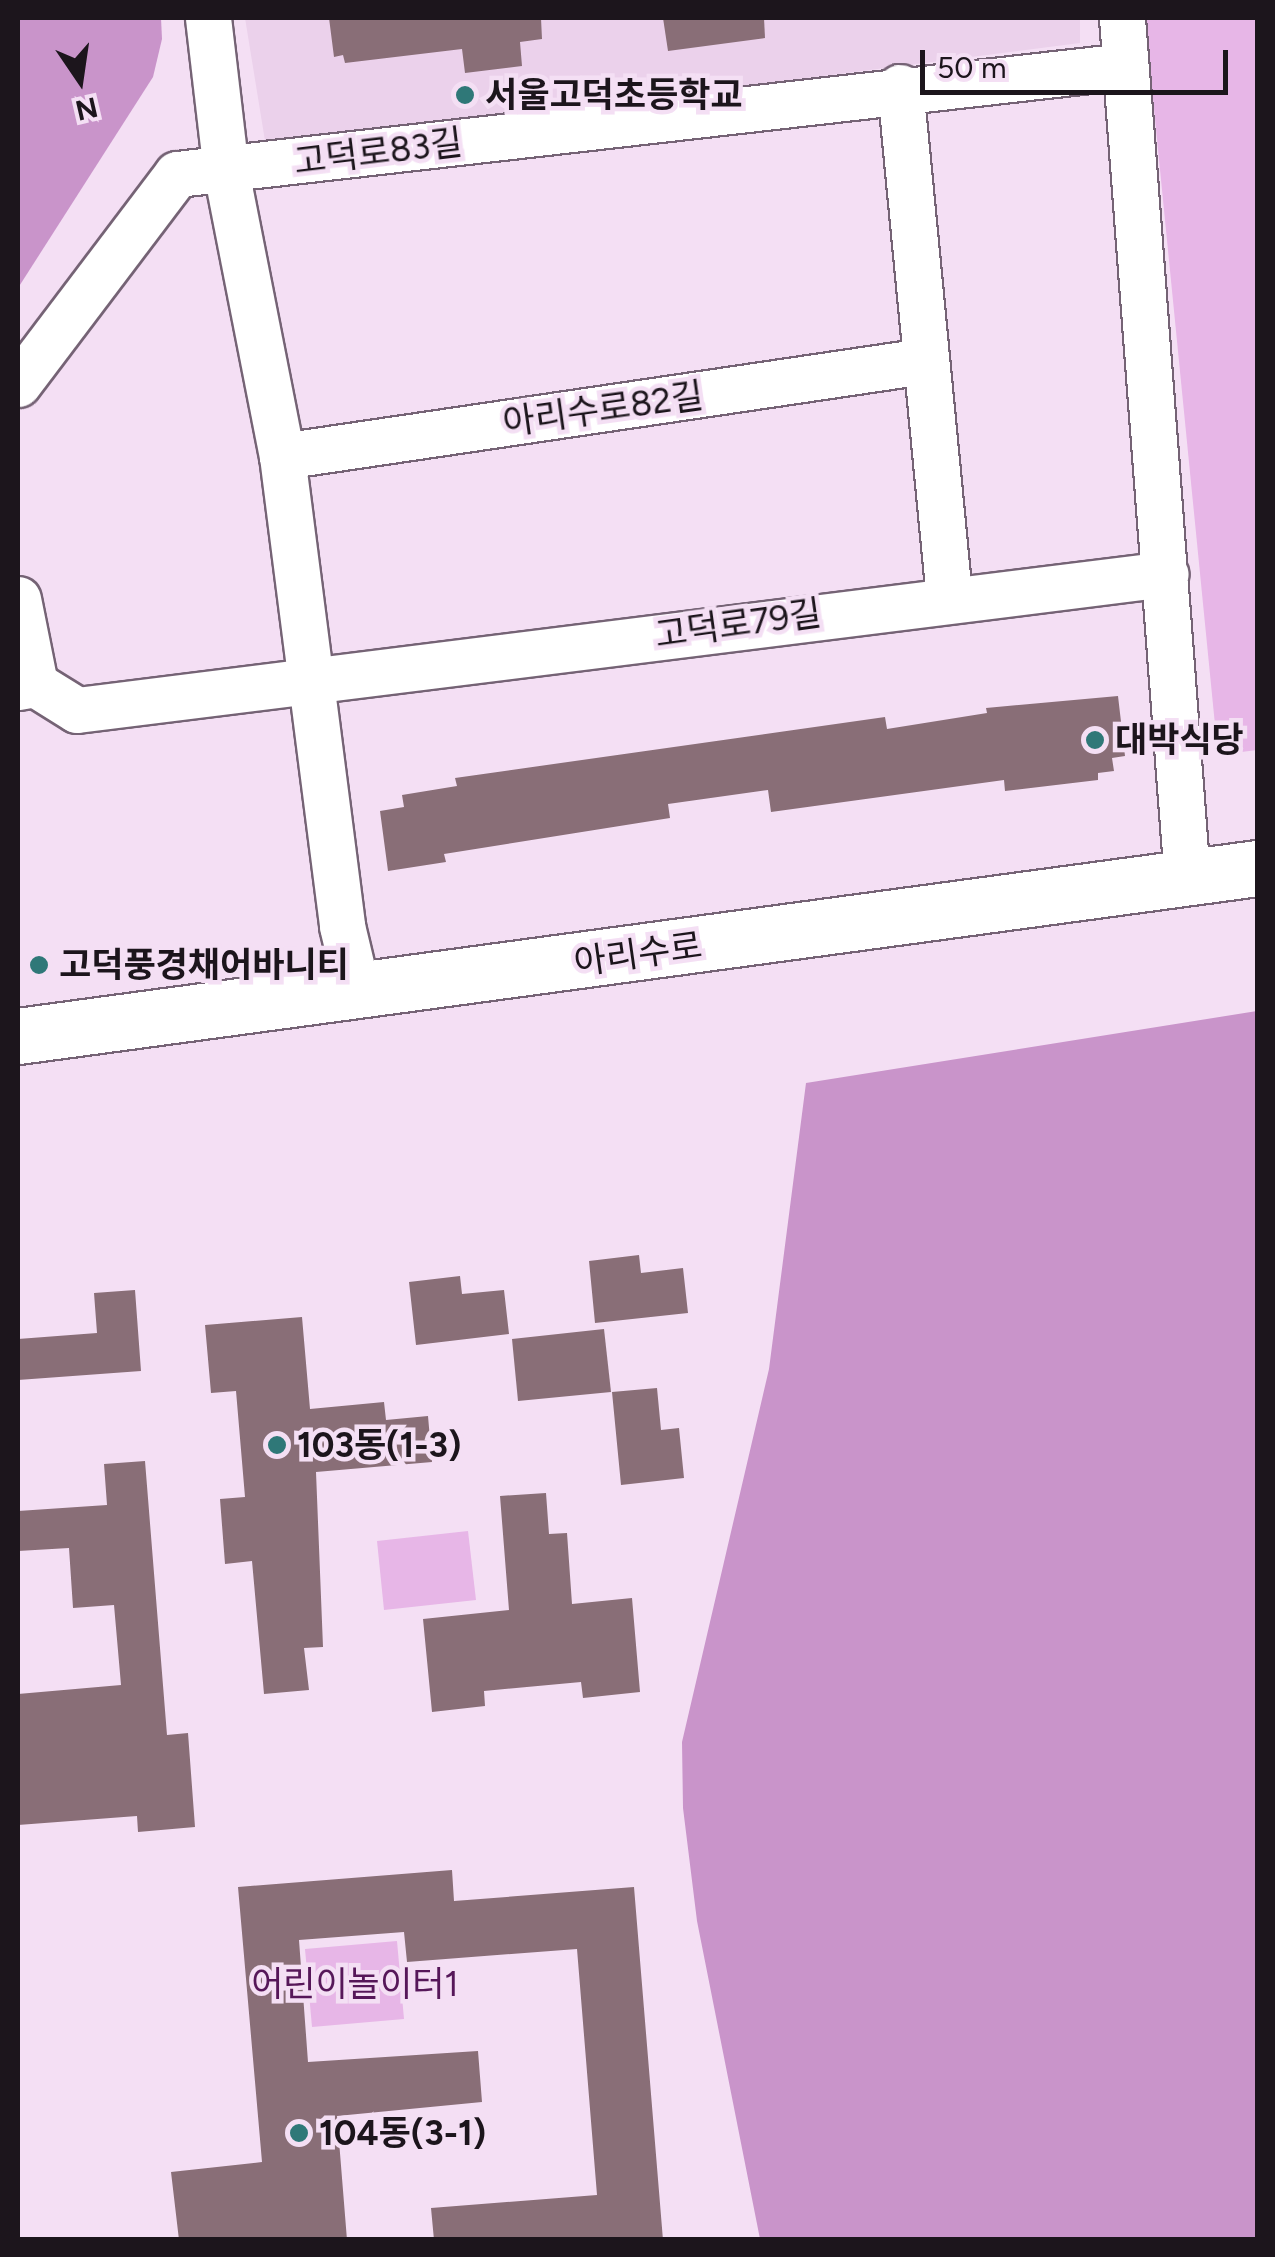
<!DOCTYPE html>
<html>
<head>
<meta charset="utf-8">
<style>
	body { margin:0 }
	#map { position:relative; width:1275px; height:2257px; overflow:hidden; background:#f4dff4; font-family:Figtree,"Noto Sans KR",sans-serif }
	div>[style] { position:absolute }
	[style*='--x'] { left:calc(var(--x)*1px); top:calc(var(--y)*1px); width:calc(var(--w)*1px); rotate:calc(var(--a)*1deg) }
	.built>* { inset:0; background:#ebd1eb }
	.green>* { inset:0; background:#e7b6e7 }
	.forest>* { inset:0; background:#c994ca }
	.building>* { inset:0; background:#896e77 }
	.roads { filter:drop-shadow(2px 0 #756375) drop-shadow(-2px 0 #756375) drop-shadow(0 2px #756375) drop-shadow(0 -2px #756375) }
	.minor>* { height:45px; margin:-22.5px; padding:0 22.5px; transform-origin:22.5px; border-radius:22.5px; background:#fff }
	.major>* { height:55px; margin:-27.5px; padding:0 27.5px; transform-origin:27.5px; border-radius:27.5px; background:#fff }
	.dots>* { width:28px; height:28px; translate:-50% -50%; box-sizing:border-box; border:5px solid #f4dff4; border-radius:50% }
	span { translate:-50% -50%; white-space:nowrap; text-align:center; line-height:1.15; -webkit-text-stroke:9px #f4dff4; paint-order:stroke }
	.poi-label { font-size:35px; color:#1c151c; font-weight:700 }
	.left { translate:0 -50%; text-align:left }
	.street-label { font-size:35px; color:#1c151c }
	.park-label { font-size:35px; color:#561759 }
	.frame { position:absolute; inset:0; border:20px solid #1c151c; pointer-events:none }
	.north { position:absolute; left:30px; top:30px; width:100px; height:100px; -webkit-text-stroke:8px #f4dff4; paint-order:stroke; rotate:167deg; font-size:28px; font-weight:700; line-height:40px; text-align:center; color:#1c151c }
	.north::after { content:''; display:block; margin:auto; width:35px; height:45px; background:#1c151c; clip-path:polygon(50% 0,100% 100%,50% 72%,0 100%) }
	.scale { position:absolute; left:920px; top:50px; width:308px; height:45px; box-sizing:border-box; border:5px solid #1c151c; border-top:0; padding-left:12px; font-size:30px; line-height:35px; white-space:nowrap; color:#1c151c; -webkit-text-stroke:8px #f4dff4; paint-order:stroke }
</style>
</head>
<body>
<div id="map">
	<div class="built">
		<i style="clip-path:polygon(245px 18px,1080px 18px,1080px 43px,266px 147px)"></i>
	</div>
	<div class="green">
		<i style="clip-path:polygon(1145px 18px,1257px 18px,1257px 750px,1218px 755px)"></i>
		<i style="clip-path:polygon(468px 1531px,476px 1600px,384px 1610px,377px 1541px)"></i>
		<i style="clip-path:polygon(397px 1941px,404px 2019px,312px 2027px,305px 1949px)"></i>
	</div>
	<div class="forest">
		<i style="clip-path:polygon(18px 18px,161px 18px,162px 39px,153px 77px,18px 288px)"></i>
		<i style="clip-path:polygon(1257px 1011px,1257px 2239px,760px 2239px,697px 1921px,683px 1808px,682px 1742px,769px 1369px,806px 1083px)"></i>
	</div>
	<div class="building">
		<i style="clip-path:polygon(329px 18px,541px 18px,542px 39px,520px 42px,522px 66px,465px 73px,462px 49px,345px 63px,343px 55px,334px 57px)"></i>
		<i style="clip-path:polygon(663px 18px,764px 18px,765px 38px,668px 51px)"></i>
		<i style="clip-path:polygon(1118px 696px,1125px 756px,1112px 758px,1114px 771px,1098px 773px,1098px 780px,1005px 791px,1004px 780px,771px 812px,768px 790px,668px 804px,670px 818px,444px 854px,446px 862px,388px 871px,380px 811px,404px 807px,402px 795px,457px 786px,455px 778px,885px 717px,887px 729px,987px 713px,986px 708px)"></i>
		<i style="clip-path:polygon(639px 1255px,641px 1273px,683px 1268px,688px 1313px,595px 1323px,589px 1261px)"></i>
		<i style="clip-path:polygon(460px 1276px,462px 1294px,504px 1290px,509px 1334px,416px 1345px,409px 1282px)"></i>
		<i style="clip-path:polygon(135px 1290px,141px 1371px,18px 1380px,18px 1339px,97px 1333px,94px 1293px)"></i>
		<i style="clip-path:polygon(302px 1317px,310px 1409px,384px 1402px,386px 1420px,428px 1416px,432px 1462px,316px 1472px,323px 1647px,304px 1648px,309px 1690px,264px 1694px,252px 1561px,225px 1564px,220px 1499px,245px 1497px,236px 1391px,211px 1393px,205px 1325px)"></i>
		<i style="clip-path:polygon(604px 1329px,611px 1392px,518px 1401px,512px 1339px)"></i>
		<i style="clip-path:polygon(657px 1388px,661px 1430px,679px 1428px,684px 1478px,621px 1485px,612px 1392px)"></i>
		<i style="clip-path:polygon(145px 1461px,167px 1735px,188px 1733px,195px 1827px,138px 1832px,137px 1816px,18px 1825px,18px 1694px,121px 1685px,114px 1605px,73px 1608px,69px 1548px,18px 1551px,18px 1511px,107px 1505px,104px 1464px)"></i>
		<i style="clip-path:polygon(546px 1493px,549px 1534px,567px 1533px,572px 1604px,632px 1598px,640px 1692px,583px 1698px,581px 1682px,484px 1691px,485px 1706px,432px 1712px,423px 1619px,509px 1610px,500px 1496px)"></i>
		<i style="clip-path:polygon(452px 1870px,454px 1901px,634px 1887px,663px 2240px,434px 2240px,431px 2208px,597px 2195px,577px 1949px,407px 1962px,404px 1932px,299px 1940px,308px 2062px,478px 2051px,482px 2102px,337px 2116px,347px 2240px,179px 2240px,171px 2172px,262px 2162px,238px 1887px)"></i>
	</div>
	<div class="roads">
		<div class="minor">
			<i style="--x:208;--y:18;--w:154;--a:83.3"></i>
			<i style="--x:226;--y:171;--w:290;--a:78.9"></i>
			<i style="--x:282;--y:456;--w:474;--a:82.7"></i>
			<i style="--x:342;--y:926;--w:69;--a:76.6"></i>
			<i style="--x:1122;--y:18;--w:863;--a:85.68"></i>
			<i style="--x:900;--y:87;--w:512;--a:84.51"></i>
			<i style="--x:18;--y:384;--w:263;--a:-52.9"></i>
			<i style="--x:177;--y:174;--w:954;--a:-6.5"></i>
			<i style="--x:282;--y:456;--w:649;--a:-8.42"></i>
			<i style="--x:18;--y:599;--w:87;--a:78.7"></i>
			<i style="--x:18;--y:687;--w:17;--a:-10"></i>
			<i style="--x:35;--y:684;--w:49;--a:31.8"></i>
			<i style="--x:77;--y:710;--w:1097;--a:-7.12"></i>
		</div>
		<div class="major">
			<i style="--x:18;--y:1036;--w:1251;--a:-7.72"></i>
		</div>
	</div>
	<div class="dots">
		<i style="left:465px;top:95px;background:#2f7878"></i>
		<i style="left:1095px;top:740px;background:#2f7878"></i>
		<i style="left:39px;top:965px;background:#2f7878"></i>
		<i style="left:277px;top:1445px;background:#2f7878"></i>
		<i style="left:299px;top:2133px;background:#2f7878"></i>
	</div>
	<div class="poi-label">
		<span class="left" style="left:485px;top:95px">서울고덕초등학교</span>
		<span class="left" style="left:1115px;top:740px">대박식당</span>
		<span class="left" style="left:59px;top:965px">고덕풍경채어바니티</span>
		<span class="left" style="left:297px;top:1445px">103동(1-3)</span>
		<span class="left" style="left:319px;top:2133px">104동(3-1)</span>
	</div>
	<div class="street-label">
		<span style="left:378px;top:152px;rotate:-7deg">고덕로83길</span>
		<span style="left:603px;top:409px;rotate:-8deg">아리수로82길</span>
		<span style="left:738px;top:624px;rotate:-8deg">고덕로79길</span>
		<span style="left:638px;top:954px;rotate:-8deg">아리수로</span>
	</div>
	<div class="park-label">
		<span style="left:355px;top:1984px">어린이놀이터1</span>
	</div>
	<div class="frame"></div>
	<div class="north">N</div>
	<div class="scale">50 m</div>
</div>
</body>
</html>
